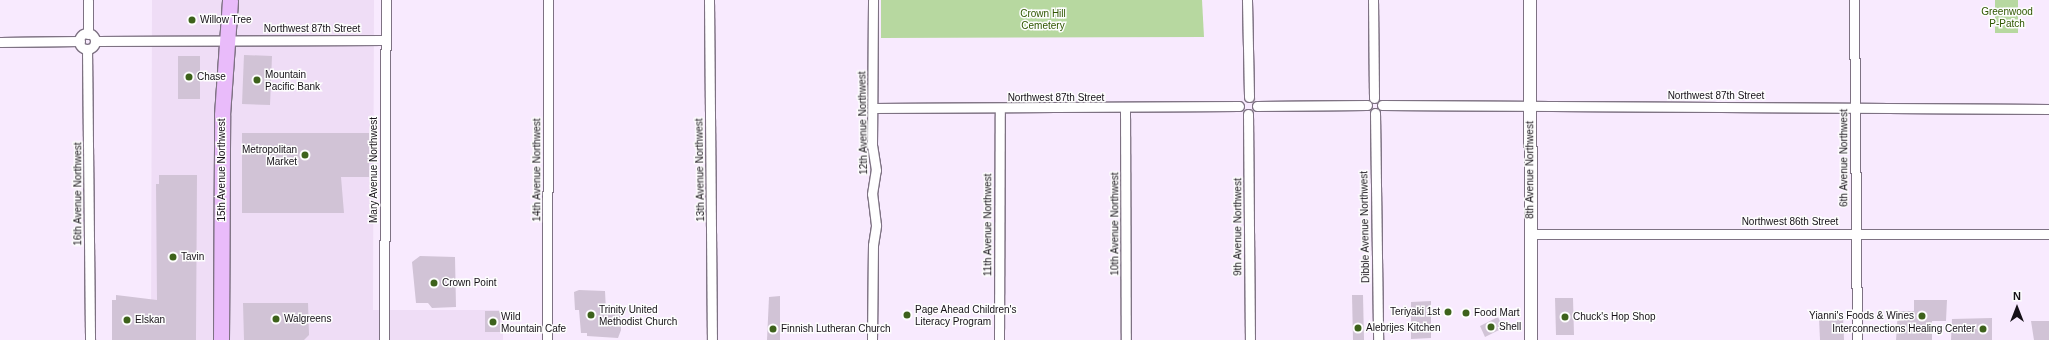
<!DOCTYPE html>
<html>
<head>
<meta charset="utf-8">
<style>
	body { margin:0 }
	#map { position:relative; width:2049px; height:340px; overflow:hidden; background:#f8eafe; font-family:Arial,sans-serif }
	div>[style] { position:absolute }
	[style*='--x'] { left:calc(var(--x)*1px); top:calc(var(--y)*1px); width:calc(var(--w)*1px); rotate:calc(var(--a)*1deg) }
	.built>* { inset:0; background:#efddf6 }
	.green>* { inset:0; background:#b7d8a0 }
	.building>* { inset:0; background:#d1c3d6 }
	.roads { filter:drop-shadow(1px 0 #7e7283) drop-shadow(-1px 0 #7e7283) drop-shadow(0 1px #7e7283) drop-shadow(0 -1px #7e7283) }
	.minor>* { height:9px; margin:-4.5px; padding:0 4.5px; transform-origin:4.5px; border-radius:4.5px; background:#fff }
	.minor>.ring { margin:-4.5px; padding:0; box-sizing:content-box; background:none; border:9px solid #fff; border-radius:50% }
	.tertiary>* { height:12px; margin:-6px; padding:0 6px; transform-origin:6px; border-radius:6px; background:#fff }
	.primary>* { height:15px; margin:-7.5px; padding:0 7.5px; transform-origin:7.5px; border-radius:7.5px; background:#e9bbfa }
	.dots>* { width:11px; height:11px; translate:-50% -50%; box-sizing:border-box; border:2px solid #fdfdfd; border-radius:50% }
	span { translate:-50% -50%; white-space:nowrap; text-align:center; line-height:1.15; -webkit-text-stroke:3px #fdfdfd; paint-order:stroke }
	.park-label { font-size:10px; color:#2f5600 }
	.poi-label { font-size:10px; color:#151017 }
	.left { translate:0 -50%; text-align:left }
	.right { translate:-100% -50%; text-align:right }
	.street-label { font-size:10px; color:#151017 }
	.north { position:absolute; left:1997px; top:288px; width:40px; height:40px; -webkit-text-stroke:3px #fdfdfd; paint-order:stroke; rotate:0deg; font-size:11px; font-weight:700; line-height:16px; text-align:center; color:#151017 }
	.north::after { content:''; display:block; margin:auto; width:14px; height:18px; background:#151017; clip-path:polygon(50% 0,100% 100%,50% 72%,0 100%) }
</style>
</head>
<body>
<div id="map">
	<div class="built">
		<i style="clip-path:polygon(152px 0,374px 0,373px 310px,503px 310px,503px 340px,151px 340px)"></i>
	</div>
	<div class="green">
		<i style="clip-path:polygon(881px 0,1202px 0,1204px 37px,881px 38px)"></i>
		<i style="clip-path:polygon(1995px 0,2018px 0,2018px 33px,1995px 33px)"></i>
	</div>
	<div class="building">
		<i style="clip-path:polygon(244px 55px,272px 56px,270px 105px,242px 104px)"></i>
		<i style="clip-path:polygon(178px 56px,200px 56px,200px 99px,178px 99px)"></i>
		<i style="clip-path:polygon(242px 133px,369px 133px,369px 177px,341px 177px,344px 213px,242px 213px)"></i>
		<i style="clip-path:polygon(159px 175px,197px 175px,196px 340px,112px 340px,112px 300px,116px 300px,116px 295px,157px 300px,156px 184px,159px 184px)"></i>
		<i style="clip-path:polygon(420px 256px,455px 257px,456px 307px,432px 308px,428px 303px,416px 303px,412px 262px)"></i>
		<i style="clip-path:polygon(579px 290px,605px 291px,606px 311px,620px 311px,621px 330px,618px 338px,587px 336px,587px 333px,581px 333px,579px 310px,575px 310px,574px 292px)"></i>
		<i style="clip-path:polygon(1352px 295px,1363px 295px,1364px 340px,1353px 340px)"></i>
		<i style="clip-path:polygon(780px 296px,780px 340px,767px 340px,769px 297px)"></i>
		<i style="clip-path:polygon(1555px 298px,1573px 298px,1574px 335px,1556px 335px)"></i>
		<i style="clip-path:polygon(1914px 300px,1947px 300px,1946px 321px,1932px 321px,1932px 340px,1896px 340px,1898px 311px,1914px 311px)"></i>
		<i style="clip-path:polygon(1431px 301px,1431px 338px,1411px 339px,1411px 302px)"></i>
		<i style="clip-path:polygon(243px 303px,308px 303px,309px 335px,304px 340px,244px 340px)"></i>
		<i style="clip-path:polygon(485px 311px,500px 311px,500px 332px,485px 332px)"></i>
		<i style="clip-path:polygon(1843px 315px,1844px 340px,1820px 340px,1819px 318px)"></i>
		<i style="clip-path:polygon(1498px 317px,1503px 328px,1485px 337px,1480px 326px)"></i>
		<i style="clip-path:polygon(1992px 318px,1992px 340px,1951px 340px,1952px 319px)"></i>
		<i style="clip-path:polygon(2031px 321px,2049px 321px,2049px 340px,2034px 340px)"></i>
	</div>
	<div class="roads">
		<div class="minor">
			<i style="--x:88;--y:0;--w:34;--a:90"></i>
			<i style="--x:709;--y:0;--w:340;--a:89.5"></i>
			<i style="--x:1247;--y:0;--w:97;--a:88.8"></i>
			<i style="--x:1373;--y:0;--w:98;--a:89.4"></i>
			<i style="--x:1854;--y:0;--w:340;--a:89.5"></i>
			<i class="ring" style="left:79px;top:33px;width:7px;height:7px"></i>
			<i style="--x:95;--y:41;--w:290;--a:-0.2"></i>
			<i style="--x:0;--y:42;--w:80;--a:-0.7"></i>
			<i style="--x:87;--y:49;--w:291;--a:89.4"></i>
			<i style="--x:1382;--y:105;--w:667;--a:0.34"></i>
			<i style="--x:1257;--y:106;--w:110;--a:-0.5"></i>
			<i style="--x:873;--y:108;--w:366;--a:-0.3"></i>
			<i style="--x:1125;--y:108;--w:232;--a:89.8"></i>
			<i style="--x:1375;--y:113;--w:227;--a:89.2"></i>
			<i style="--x:1248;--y:114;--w:226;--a:89.5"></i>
			<i style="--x:1531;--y:234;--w:518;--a:0"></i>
			<i style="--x:384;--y:340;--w:340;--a:-89.7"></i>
			<i style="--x:547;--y:340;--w:340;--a:-89.8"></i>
			<i style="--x:872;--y:340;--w:95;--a:-89.4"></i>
			<i style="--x:873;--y:245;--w:20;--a:-81"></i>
			<i style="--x:876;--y:225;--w:31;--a:-97"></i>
			<i style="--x:872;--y:194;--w:24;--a:-81"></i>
			<i style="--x:876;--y:170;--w:24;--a:-99"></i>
			<i style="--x:872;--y:146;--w:146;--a:-89.6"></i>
			<i style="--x:999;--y:340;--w:231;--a:-89.8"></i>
		</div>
		<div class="tertiary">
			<i style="--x:1530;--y:0;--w:340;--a:89.8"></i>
		</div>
		<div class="primary">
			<i style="--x:221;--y:340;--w:225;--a:-89.7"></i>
			<i style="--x:222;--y:115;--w:115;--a:-86"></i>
		</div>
	</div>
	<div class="dots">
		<i style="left:192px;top:20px;background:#3d621b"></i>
		<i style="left:189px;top:77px;background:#3d621b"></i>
		<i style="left:257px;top:80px;background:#3d621b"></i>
		<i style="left:305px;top:155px;background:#3d621b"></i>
		<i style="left:173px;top:257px;background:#3d621b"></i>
		<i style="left:434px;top:283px;background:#3d621b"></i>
		<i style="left:1448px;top:312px;background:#3d621b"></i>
		<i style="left:1466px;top:313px;background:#3d621b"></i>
		<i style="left:591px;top:315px;background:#3d621b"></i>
		<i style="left:907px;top:315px;background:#3d621b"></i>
		<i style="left:1922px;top:316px;background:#3d621b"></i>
		<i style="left:1565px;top:317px;background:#3d621b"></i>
		<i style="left:276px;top:319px;background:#3d621b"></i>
		<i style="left:127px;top:320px;background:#3d621b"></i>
		<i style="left:493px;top:322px;background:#3d621b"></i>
		<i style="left:1491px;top:327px;background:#3d621b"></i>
		<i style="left:1358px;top:328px;background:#3d621b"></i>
		<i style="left:773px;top:329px;background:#3d621b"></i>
		<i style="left:1983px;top:329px;background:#3d621b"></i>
	</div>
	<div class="park-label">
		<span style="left:2007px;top:17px">Greenwood<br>P-Patch</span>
		<span style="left:1043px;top:19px">Crown Hill<br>Cemetery</span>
	</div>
	<div class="poi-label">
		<span class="left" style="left:200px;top:20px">Willow Tree</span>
		<span class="left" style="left:265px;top:80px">Mountain<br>Pacific Bank</span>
		<span class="left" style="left:197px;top:77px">Chase</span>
		<span class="right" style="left:297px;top:155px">Metropolitan<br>Market</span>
		<span class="left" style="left:181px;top:257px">Tavin</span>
		<span class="left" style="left:442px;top:283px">Crown Point</span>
		<span class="left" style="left:599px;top:315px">Trinity United<br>Methodist Church</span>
		<span class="left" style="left:915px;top:315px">Page Ahead Children's<br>Literacy Program</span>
		<span class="right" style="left:1440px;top:312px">Teriyaki 1st</span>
		<span class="left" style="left:1474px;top:313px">Food Mart</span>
		<span class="left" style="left:501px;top:322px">Wild<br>Mountain Cafe</span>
		<span class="right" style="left:1914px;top:316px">Yianni's Foods &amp; Wines</span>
		<span class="left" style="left:1573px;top:317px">Chuck's Hop Shop</span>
		<span class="left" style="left:284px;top:319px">Walgreens</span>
		<span class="left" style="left:135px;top:320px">Elskan</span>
		<span class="left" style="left:1499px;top:327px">Shell</span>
		<span class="left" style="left:1366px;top:328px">Alebrijes Kitchen</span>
		<span class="left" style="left:781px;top:329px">Finnish Lutheran Church</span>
		<span class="right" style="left:1975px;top:329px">Interconnections Healing Center</span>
	</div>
	<div class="street-label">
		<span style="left:312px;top:29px">Northwest 87th Street</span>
		<span style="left:1716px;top:96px">Northwest 87th Street</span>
		<span style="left:1056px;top:98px">Northwest 87th Street</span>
		<span style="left:863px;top:123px;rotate:-91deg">12th Avenue Northwest</span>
		<span style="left:1844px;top:158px;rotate:-90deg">6th Avenue Northwest</span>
		<span style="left:222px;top:170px;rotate:-90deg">15th Avenue Northwest</span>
		<span style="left:374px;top:170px;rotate:-90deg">Mary Avenue Northwest</span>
		<span style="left:537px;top:170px;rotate:-90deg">14th Avenue Northwest</span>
		<span style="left:700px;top:170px;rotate:-91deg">13th Avenue Northwest</span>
		<span style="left:1530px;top:170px;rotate:-90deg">8th Avenue Northwest</span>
		<span style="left:78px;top:194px;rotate:-90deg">16th Avenue Northwest</span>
		<span style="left:1790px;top:222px">Northwest 86th Street</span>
		<span style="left:1115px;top:224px;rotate:-90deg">10th Avenue Northwest</span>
		<span style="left:988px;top:225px;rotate:-90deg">11th Avenue Northwest</span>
		<span style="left:1238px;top:227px;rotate:-90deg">9th Avenue Northwest</span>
		<span style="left:1365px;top:227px;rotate:-91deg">Dibble Avenue Northwest</span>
	</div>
	<div class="north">N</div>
</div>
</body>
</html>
